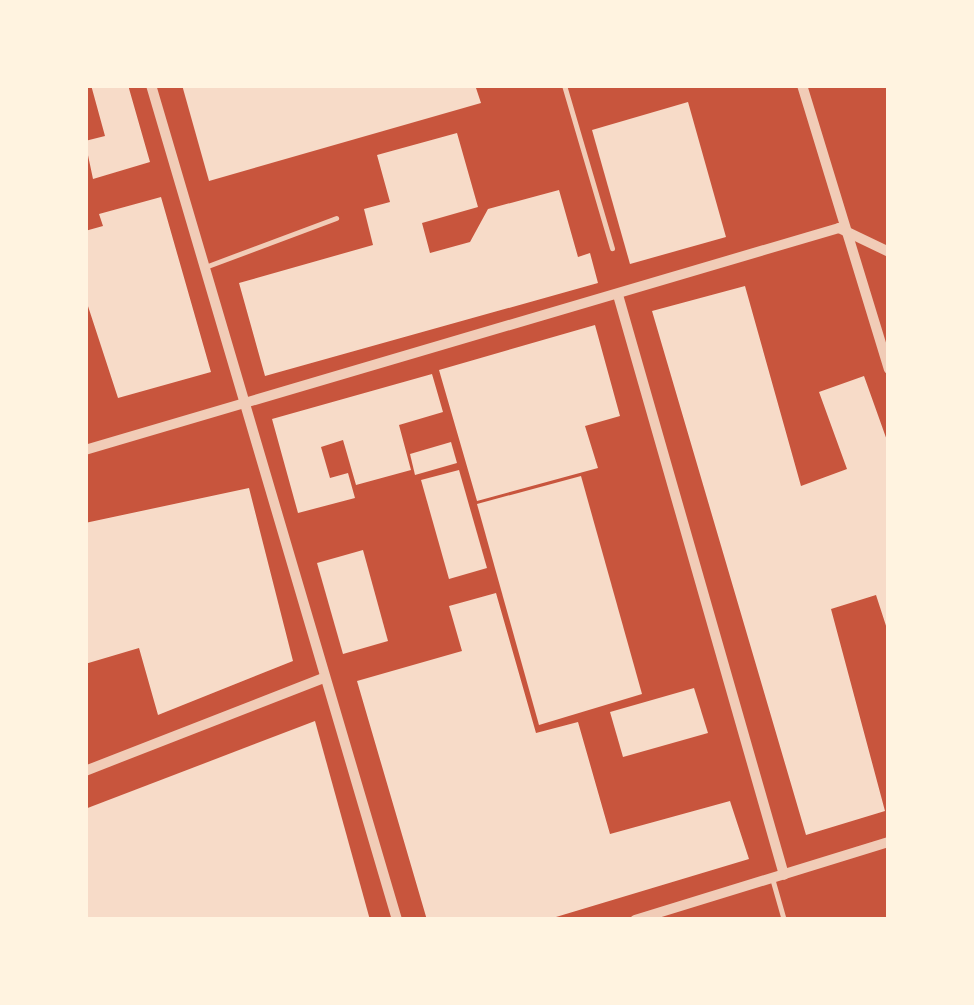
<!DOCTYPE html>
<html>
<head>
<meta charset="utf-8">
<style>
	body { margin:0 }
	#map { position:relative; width:974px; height:1005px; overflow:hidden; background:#c8553d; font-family:"Sofia Sans Condensed",sans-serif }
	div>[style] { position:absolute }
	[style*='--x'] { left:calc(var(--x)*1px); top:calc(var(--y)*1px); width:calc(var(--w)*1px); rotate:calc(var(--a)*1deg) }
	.building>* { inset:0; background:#f7dbc8 }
	.service>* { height:5px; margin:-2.5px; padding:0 2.5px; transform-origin:2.5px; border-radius:2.5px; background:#f1ccb7 }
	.minor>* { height:10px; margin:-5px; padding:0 5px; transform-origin:5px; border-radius:5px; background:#f1ccb7 }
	span { translate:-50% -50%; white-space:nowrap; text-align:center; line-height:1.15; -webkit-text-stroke:10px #fff3e0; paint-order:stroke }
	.frame { position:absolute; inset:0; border:88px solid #fff3e0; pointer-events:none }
</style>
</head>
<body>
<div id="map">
	<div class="building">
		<i style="clip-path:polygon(91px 85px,128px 85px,150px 162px,93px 179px,85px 141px,105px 136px)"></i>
		<i style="clip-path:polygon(182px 85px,475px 85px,481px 103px,209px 181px)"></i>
		<i style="clip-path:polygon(688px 102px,726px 237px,630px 264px,592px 130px)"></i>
		<i style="clip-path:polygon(457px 133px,478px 207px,422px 223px,430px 253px,470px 242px,488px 209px,559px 190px,578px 257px,590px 253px,598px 283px,265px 376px,239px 283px,373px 245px,364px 209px,390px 202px,377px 155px)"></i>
		<i style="clip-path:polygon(161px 197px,211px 372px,118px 398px,85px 297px,85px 231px,103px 226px,99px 214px)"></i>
		<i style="clip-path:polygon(745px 286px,801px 486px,847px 469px,819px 392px,864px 376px,889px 446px,889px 635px,876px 595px,831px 609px,885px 811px,806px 835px,652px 311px)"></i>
		<i style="clip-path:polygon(595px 325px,620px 416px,585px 426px,598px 468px,477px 501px,439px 370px)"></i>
		<i style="clip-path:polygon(432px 374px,443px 412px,399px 425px,411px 470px,356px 485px,343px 440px,321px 447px,330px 478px,348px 473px,355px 498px,298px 513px,272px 419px)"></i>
		<i style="clip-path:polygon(451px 442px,457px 463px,415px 475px,410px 454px)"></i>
		<i style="clip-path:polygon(459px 470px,487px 568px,449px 579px,421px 480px)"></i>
		<i style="clip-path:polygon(581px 476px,642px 694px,539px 725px,477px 504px)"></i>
		<i style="clip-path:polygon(249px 488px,293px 661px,158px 715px,139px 648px,85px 664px,85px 523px)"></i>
		<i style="clip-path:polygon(363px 550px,388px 641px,343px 654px,317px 563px)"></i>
		<i style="clip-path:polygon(496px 593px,536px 733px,578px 722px,610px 834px,730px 801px,749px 859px,546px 920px,427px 920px,357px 681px,462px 651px,449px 606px)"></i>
		<i style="clip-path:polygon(694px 688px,708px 733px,623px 757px,610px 712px)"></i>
		<i style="clip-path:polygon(315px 721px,370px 920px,85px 920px,85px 809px)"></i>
	</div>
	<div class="service">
		<i style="--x:564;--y:85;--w:170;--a:73.6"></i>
		<i style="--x:205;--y:267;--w:140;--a:-20.5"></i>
		<i style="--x:772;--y:878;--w:44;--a:74.1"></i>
	</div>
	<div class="minor">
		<i style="--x:151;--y:85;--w:870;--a:73.58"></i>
		<i style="--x:802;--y:85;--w:297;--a:73"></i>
		<i style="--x:618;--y:295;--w:603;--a:74.03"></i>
		<i style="--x:85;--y:450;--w:786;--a:-16.41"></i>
		<i style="--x:839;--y:228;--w:55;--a:25.6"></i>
		<i style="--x:85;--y:771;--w:256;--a:-21.3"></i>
		<i style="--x:635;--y:920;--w:266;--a:-17.1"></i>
	</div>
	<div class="frame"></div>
</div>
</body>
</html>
